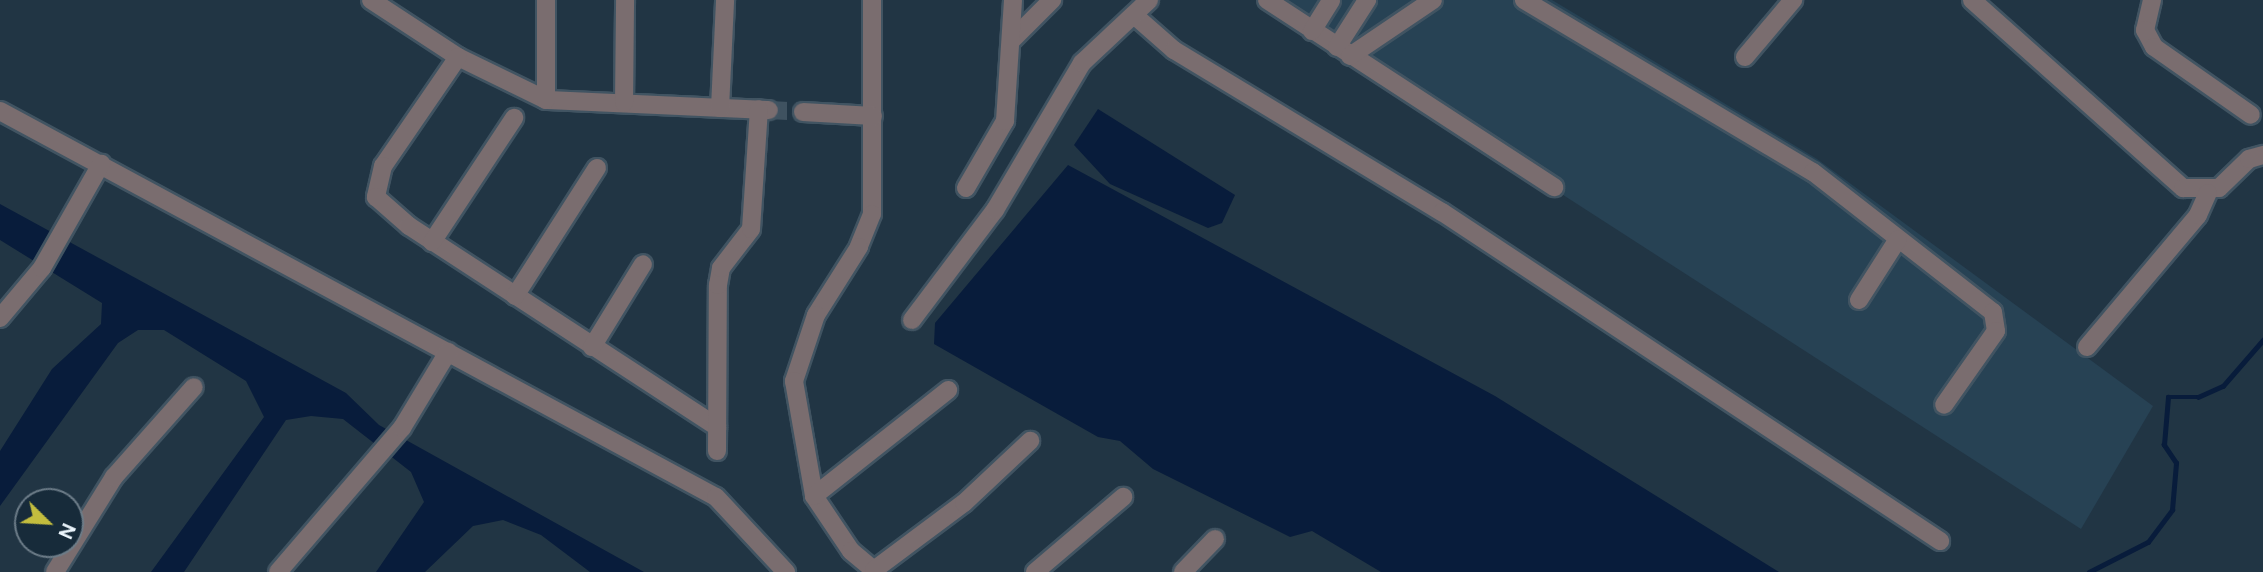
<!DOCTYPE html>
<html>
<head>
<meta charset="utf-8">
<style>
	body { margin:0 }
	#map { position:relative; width:2263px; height:572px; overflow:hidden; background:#213544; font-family:Figtree,sans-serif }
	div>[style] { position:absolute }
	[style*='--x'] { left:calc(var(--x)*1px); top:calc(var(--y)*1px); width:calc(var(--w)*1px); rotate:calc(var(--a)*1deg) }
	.built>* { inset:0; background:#274254 }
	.water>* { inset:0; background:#081c3b }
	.stream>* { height:4.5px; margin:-2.25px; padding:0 2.25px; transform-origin:2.25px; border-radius:2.25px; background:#081c3b }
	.minor-tunnel>* { height:18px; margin-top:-9px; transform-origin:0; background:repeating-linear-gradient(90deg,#3f5260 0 18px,transparent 0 27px) }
	.roads { filter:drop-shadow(2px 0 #415462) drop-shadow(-2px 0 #415462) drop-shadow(0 2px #415462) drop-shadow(0 -2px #415462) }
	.minor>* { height:18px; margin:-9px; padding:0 9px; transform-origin:9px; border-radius:9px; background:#7a6d6f }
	span { translate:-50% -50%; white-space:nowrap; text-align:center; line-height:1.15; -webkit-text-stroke:6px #172b3a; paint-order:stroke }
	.north { position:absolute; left:14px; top:488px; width:70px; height:70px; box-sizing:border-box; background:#172b3a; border:2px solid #6c7c88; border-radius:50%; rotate:114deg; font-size:19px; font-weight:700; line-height:28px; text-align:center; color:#ecf6fd }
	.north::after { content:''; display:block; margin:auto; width:24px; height:32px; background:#c3bd3e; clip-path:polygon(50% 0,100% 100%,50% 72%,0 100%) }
</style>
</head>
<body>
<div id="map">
	<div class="built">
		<i style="clip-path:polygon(1261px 0,1552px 0,1817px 159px,2153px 406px,2081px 529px)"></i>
	</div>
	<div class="water">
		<i style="clip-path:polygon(1098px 109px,1235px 195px,1222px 223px,1208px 228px,1110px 184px,1074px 145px)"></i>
		<i style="clip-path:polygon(1068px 165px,1495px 396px,1779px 572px,1381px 572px,1312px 531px,1290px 537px,1153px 469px,1120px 441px,1098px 437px,934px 344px,935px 323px)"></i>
		<i style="clip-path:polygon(0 204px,346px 393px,379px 425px,644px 572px,590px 572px,541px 535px,503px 520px,473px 526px,425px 572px,376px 572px,424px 502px,411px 472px,343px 419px,311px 416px,286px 420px,184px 572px,151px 572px,264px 417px,246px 381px,164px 330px,138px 330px,118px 343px,0 506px,0 451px,52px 369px,101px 324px,102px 303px,0 240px)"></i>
	</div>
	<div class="stream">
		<i style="--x:2089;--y:572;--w:66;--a:-27"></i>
		<i style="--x:2148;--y:542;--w:40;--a:-53"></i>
		<i style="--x:2172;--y:510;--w:47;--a:-85.1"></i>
		<i style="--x:2176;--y:463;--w:22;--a:-124"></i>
		<i style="--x:2164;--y:445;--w:48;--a:-85.2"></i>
		<i style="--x:2168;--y:397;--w:30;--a:0"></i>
		<i style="--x:2198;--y:397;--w:27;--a:-24"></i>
		<i style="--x:2223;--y:386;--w:61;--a:-49"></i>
	</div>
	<div class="minor-tunnel">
		<i style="--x:769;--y:110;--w:34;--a:3"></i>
	</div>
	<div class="roads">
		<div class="minor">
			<i style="--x:371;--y:0;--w:104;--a:33.2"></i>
			<i style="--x:458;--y:57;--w:98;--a:26"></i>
			<i style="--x:546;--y:100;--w:223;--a:2.6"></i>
			<i style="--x:546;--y:0;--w:100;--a:90"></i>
			<i style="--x:872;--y:0;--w:214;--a:90"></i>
			<i style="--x:872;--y:214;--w:35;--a:112"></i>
			<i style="--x:859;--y:247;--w:80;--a:122.3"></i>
			<i style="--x:816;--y:315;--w:70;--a:108.4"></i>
			<i style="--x:794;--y:381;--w:117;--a:80.1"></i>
			<i style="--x:814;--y:496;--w:66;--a:56.1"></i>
			<i style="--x:851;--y:551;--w:33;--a:40"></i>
			<i style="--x:1267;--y:0;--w:343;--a:33.1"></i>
			<i style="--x:1524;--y:0;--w:336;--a:30.8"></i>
			<i style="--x:1813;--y:172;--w:228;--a:37.9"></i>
			<i style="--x:1993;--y:312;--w:19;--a:81"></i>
			<i style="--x:1996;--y:331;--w:90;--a:125.1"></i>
			<i style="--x:1972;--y:0;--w:283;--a:41.7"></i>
			<i style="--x:2183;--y:188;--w:36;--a:0"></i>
			<i style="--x:2219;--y:188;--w:42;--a:-44"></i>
			<i style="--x:2249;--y:159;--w:15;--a:-16"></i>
			<i style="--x:2152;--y:0;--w:31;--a:103"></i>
			<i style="--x:2145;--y:30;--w:19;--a:62"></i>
			<i style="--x:2154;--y:47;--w:118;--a:35"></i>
			<i style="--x:1134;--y:15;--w:53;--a:41.2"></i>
			<i style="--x:1174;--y:50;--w:313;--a:31.2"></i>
			<i style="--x:1442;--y:212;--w:597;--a:33.45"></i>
			<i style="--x:1312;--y:31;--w:36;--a:-58"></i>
			<i style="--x:1012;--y:40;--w:57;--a:-45"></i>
			<i style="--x:1337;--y:47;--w:56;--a:-57.4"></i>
			<i style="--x:1350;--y:56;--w:100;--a:-34"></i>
			<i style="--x:458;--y:57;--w:132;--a:124.5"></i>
			<i style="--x:383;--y:166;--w:32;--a:103"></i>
			<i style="--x:376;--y:197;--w:44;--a:41.3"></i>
			<i style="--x:409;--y:226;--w:368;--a:33.1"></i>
			<i style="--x:1745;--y:57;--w:75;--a:-49.9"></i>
			<i style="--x:624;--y:103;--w:103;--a:-89.4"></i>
			<i style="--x:720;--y:108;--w:108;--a:-87.3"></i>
			<i style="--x:0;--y:111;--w:813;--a:28.33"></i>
			<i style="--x:716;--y:497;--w:103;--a:47"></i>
			<i style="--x:803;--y:112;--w:70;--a:3.3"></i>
			<i style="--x:966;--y:188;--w:78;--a:-59.8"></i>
			<i style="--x:1005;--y:121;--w:121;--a:-86.2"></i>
			<i style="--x:432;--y:242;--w:149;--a:-56.5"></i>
			<i style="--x:515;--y:296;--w:152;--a:-57.4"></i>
			<i style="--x:1859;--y:300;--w:72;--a:-57.4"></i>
			<i style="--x:0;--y:318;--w:65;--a:-50"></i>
			<i style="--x:42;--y:268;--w:120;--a:-60.4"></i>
			<i style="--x:912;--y:320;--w:138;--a:-53"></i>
			<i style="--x:995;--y:210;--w:171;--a:-59.4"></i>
			<i style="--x:1082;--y:63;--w:92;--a:-43.2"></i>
			<i style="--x:592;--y:347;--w:97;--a:-58.4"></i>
			<i style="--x:2087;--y:347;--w:172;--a:-49.9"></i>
			<i style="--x:2198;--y:215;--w:24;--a:-66"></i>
			<i style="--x:717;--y:451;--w:166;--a:-89.7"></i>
			<i style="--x:718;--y:285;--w:17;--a:-80"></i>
			<i style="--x:721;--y:268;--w:49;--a:-52.4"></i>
			<i style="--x:751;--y:229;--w:120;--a:-86.2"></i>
			<i style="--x:814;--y:496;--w:171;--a:-38.3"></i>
			<i style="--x:874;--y:570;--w:112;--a:-36.7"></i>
			<i style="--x:964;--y:503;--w:91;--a:-43.2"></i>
			<i style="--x:55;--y:572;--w:112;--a:-58.2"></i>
			<i style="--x:114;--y:477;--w:120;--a:-48.4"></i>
			<i style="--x:278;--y:572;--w:190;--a:-49.3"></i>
			<i style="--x:402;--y:428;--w:89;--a:-58.8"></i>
			<i style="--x:1035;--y:572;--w:116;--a:-40.4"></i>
			<i style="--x:1183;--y:572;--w:46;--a:-45.9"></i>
		</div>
	</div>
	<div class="north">N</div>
</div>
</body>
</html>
